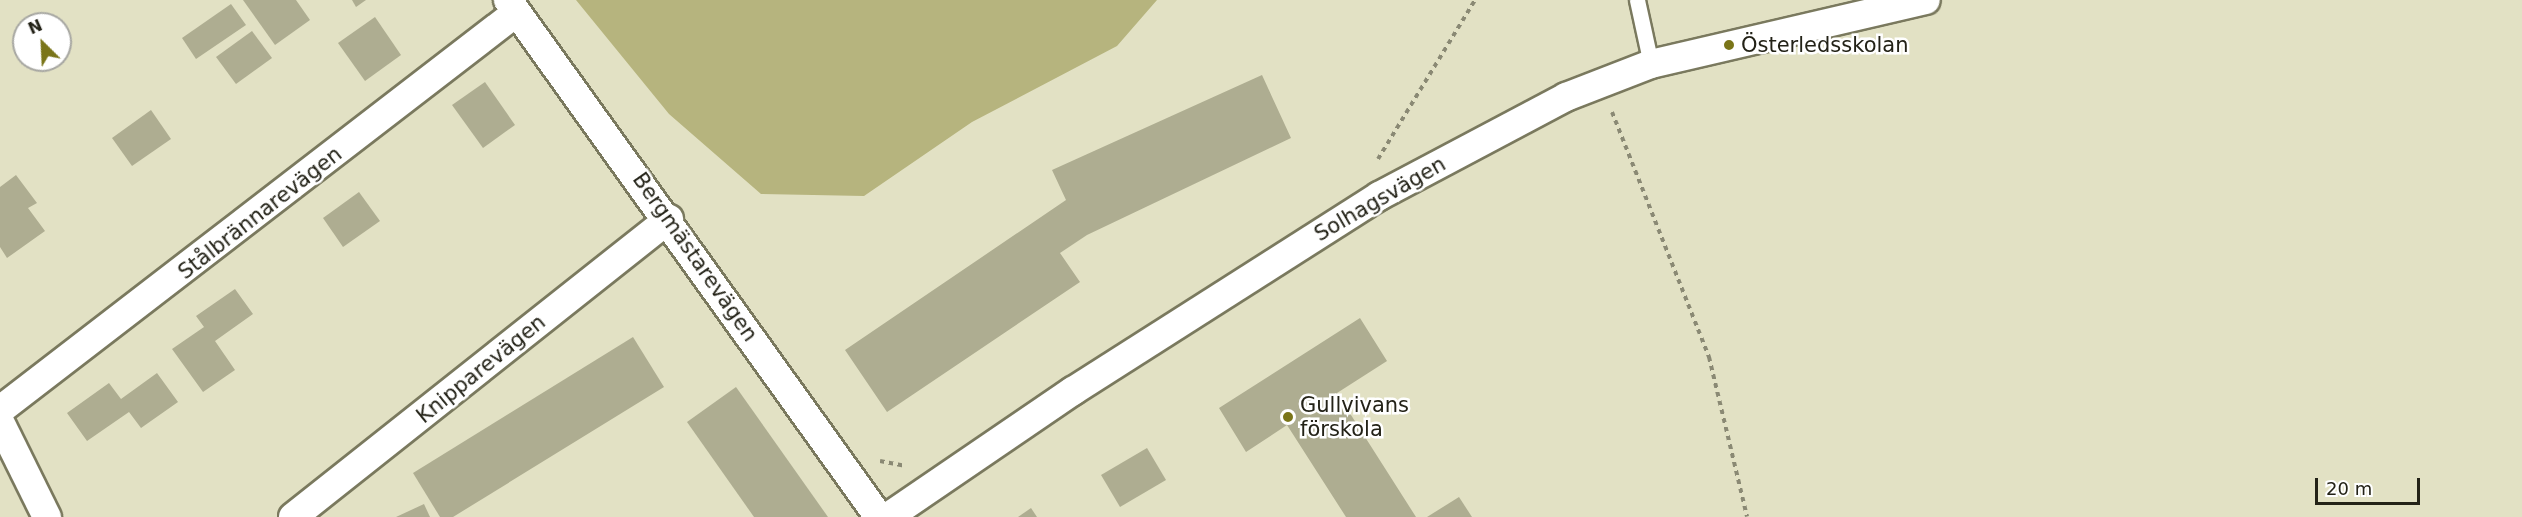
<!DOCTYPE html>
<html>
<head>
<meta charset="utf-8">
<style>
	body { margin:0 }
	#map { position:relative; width:2522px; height:517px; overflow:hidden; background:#e2e1c4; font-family:"DejaVu Sans",sans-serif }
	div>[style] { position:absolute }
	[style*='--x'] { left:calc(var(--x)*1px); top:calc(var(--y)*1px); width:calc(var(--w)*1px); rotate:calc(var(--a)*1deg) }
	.forest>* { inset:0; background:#b6b47e }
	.building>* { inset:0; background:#aead91 }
	.path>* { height:4px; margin-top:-2px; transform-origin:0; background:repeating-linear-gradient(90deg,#8a8974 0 4.5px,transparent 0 9px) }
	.roads { filter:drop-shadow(2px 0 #7a795e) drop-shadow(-2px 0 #7a795e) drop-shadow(0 2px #7a795e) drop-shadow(0 -2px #7a795e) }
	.lane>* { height:15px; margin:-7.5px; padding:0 7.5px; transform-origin:7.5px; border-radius:7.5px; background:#fff }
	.street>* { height:28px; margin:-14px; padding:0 14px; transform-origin:14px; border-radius:14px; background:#fff }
	.dots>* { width:16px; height:16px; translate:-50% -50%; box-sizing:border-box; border:3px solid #fff; border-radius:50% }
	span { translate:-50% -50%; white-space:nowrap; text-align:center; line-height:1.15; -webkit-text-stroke:5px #fff; paint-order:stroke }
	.poi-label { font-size:21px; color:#232217 }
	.left { translate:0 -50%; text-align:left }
	.street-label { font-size:21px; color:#232217 }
	.north { position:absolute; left:12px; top:12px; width:60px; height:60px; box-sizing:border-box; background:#fff; border:2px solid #a7a7a2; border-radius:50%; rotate:336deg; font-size:16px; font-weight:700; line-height:24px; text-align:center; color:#232217 }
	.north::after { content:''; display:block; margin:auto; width:21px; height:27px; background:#7a7519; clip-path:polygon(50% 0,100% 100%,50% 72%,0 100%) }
	.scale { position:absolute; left:2315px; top:478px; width:105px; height:27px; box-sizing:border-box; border:3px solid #232217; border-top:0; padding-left:8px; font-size:18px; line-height:21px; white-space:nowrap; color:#232217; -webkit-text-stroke:4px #fff; paint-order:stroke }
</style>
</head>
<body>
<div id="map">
	<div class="forest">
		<i style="clip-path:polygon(576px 0,1157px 0,1117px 46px,972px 122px,864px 196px,761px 194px,669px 114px)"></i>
	</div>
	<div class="building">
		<i style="clip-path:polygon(243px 0,296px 0,310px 20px,275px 45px)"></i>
		<i style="clip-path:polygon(352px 0,366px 0,356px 7px)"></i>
		<i style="clip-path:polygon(231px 4px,246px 25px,196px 59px,182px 38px)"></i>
		<i style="clip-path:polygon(375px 17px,401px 55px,365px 81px,338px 43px)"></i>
		<i style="clip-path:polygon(252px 31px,272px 58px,236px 84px,216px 57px)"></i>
		<i style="clip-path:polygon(1262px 75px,1291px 138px,1087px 235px,1060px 253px,1080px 282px,887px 412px,845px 350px,1066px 200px,1052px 170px)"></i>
		<i style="clip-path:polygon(485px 82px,515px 125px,483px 148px,452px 105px)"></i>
		<i style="clip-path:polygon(151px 110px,171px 139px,132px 166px,112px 138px)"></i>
		<i style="clip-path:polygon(16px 175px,37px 203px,28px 208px,45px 231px,7px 258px,0 247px,0 187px)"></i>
		<i style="clip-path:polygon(359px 192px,380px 221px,343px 247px,323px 218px)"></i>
		<i style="clip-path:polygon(235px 289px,253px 314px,215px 341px,235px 370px,203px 392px,172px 349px,204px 327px,196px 316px)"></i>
		<i style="clip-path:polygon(1360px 318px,1387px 361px,1337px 393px,1416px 517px,1346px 517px,1287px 425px,1246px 452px,1219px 408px)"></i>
		<i style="clip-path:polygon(633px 337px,664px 387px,453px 517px,440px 517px,413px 473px)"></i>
		<i style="clip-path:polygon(157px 373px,178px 402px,141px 428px,129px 412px,87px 441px,67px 413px,109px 383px,121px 399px)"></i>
		<i style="clip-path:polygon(736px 387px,828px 517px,754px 517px,687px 422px)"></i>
		<i style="clip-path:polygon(1147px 448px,1166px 480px,1120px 507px,1101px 475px)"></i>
		<i style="clip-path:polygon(1459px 497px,1472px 517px,1427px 517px)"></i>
		<i style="clip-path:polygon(424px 504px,430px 517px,396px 517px)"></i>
		<i style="clip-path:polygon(1031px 508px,1037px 517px,1018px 517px)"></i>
	</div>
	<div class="path">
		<i style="--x:1612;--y:112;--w:264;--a:68.4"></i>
		<i style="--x:1709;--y:357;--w:164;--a:76.6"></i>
		<i style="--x:1378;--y:159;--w:186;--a:-58.6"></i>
		<i style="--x:880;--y:461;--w:25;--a:11"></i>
	</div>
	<div class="roads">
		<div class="lane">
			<i style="--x:1637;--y:0;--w:66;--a:77.7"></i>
		</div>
		<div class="street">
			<i style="--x:508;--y:0;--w:636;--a:54.34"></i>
			<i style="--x:0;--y:410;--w:652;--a:-37.59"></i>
			<i style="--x:0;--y:422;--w:106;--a:63.7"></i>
			<i style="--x:293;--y:517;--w:480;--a:-38.4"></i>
			<i style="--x:888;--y:517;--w:224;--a:-34.3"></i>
			<i style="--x:1073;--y:391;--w:363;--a:-32.5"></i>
			<i style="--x:1379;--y:196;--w:212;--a:-27.9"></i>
			<i style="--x:1566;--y:97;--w:91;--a:-21.2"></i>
			<i style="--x:1651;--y:64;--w:282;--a:-13.1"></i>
		</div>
	</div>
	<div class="dots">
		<i style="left:1729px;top:45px;background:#7a7519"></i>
		<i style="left:1288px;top:417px;background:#7a7519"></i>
	</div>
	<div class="poi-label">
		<span class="left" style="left:1741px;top:45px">Österledsskolan</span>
		<span class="left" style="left:1300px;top:417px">Gullvivans<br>förskola</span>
	</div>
	<div class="street-label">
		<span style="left:1380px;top:199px;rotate:-30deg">Solhagsvägen</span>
		<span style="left:260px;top:213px;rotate:-38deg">Stålbrännarevägen</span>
		<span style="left:695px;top:257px;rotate:55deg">Bergmästarevägen</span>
		<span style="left:481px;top:369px;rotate:-39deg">Knipparevägen</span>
	</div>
	<div class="north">N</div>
	<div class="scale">20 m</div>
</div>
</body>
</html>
